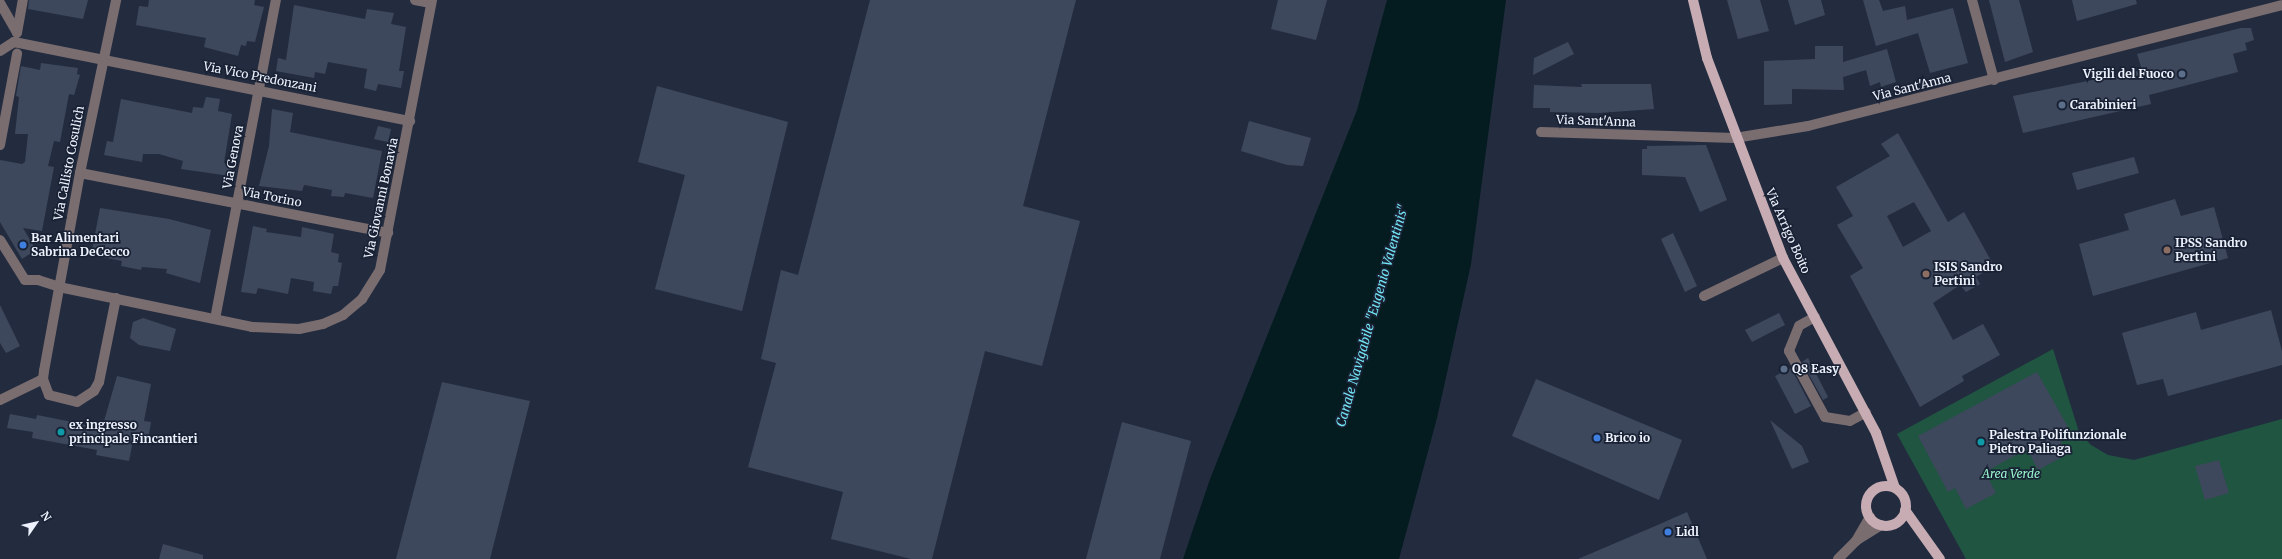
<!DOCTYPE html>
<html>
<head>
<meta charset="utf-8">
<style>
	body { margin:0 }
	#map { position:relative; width:2282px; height:559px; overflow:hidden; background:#232c3f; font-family:Merriweather,serif }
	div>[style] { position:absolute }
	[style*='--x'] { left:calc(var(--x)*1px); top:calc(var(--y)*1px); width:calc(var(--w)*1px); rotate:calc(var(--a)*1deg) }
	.green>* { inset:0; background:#1f5541 }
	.water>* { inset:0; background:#041c1f }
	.building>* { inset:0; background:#3e485d }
	.minor>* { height:10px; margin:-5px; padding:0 5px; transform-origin:5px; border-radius:5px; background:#7a6d70 }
	.major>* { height:10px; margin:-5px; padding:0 5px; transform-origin:5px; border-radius:5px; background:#c7adb3 }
	.major>.ring { margin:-5px; padding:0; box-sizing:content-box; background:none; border:10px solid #c7adb3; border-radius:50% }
	.dots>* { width:11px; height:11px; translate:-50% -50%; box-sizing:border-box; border:2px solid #192234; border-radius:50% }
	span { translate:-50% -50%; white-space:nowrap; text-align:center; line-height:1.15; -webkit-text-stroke:3.5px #192234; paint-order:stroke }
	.poi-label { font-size:12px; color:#edf2fd; font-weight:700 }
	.right { translate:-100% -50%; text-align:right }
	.left { translate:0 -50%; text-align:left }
	.street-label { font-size:12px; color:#edf2fd }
	.park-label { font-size:12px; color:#99f7ce; font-style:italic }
	.water-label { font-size:13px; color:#73e6f6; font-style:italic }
	.north { position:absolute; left:16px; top:503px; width:40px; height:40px; -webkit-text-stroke:3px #192234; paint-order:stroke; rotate:56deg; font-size:11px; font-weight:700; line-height:16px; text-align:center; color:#edf2fd }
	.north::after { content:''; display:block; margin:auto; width:14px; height:18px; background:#edf2fd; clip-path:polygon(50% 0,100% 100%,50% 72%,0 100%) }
</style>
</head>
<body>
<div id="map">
	<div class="green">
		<i style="clip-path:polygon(2053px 349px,2079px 432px,2091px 445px,2108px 455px,2134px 460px,2282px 419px,2282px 559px,1966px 559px,1897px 434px)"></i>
	</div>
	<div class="water">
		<i style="clip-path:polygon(1387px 0,1506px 0,1471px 264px,1437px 418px,1399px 559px,1183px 559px,1210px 479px,1357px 110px)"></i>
	</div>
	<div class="building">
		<i style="clip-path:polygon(29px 0,88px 0,83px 19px,28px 9px)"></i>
		<i style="clip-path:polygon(149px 0,255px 0,254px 5px,264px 7px,255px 42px,247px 41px,246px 46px,241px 45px,238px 56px,204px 47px,206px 38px,136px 25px,139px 6px,148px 7px)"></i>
		<i style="clip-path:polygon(870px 0,1076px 0,1023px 206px,1080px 221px,1042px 366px,985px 351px,932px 559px,911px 559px,831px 539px,843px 492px,748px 467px,776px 363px,761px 359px,781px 270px,798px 275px)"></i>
		<i style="clip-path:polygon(1278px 0,1327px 0,1316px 40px,1271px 29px)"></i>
		<i style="clip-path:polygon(1727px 0,1760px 0,1769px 31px,1738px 39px)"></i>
		<i style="clip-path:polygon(1788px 0,1821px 0,1825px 15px,1795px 25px)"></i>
		<i style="clip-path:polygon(1863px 0,1879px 0,1883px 11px,1905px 6px,1907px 20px,1953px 8px,1968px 63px,1930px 73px,1918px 33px,1876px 46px)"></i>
		<i style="clip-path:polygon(1989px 0,2019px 0,2033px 52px,2005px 62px)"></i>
		<i style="clip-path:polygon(2072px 0,2136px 0,2137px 4px,2077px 21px)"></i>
		<i style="clip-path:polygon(294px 5px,365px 19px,367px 9px,394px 13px,391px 24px,406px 27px,399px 71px,404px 71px,401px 88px,378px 84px,376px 91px,364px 88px,367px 69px,328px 62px,325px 74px,315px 72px,314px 78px,276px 71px,278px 58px,286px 60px)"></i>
		<i style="clip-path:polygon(2241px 28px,2251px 28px,2254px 40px,2245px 43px,2247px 50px,2233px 54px,2238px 72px,2149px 95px,2151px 104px,2023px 133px,2013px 96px,2142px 70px,2137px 54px)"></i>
		<i style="clip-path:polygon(1568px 42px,1574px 54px,1533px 75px,1534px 58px)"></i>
		<i style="clip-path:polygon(1815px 46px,1843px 46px,1843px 62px,1887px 49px,1896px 82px,1881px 87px,1880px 82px,1870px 86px,1866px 70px,1843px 77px,1844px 90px,1792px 89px,1792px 104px,1764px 105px,1764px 61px,1815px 59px)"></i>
		<i style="clip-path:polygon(41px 63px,78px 68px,77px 74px,80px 75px,74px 95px,69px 94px,60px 142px,54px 141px,48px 166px,54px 167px,42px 231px,23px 228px,36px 250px,22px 259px,0 222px,0 160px,22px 164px,25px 162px,28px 134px,15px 134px,19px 97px,16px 96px,21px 66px,40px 70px)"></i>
		<i style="clip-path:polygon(1581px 84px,1651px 84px,1654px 109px,1599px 113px,1550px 112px,1550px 108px,1533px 108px,1534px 85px,1582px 87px)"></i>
		<i style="clip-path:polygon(657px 86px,788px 122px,742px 311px,655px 289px,685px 175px,638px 162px)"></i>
		<i style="clip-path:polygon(206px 97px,220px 99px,218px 111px,232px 114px,224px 163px,233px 164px,230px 176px,181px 169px,183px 161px,159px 154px,143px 154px,142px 162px,104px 155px,107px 141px,113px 142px,121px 99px,192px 113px,193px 107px,203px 108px)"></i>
		<i style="clip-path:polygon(272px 109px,293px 113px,290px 132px,382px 151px,373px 198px,345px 193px,344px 197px,331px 196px,332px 190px,304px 185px,302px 191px,259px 186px,269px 146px)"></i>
		<i style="clip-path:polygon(1249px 121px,1311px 138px,1303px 166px,1287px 165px,1241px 151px)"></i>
		<i style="clip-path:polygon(378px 126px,391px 129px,388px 142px,374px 139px)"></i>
		<i style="clip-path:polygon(evenodd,1898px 133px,1948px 222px,1964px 212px,1994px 266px,1976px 277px,1980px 284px,1966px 292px,1960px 285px,1933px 303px,1953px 340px,1983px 324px,2000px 355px,1962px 376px,1964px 381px,1920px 407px,1850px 276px,1863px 268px,1837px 225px,1853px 216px,1836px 187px,1890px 156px,1881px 144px,1898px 133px,1914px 202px,1931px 231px,1903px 247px,1887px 216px,1914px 202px)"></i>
		<i style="clip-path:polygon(1706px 145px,1727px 200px,1700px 212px,1685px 177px,1642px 175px,1642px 149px,1647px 149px,1647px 146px)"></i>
		<i style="clip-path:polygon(2134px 157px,2139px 173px,2077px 190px,2072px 173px)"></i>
		<i style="clip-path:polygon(2175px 199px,2181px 216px,2214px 207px,2228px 258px,2093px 296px,2079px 244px,2129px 230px,2124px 214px)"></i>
		<i style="clip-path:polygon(100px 208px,169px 219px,211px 230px,200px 283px,166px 273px,167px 269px,142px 267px,141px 270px,121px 266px,122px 261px,91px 255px)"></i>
		<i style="clip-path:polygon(253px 226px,267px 229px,266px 232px,301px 237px,302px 227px,334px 234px,331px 252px,339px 254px,338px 262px,342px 263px,338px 286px,333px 286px,331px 294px,313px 291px,314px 282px,291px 278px,288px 294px,258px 288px,256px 294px,241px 292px)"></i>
		<i style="clip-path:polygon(1673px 233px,1697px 286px,1685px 292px,1661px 239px)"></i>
		<i style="clip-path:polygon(0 305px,20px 346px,6px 353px,0 343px)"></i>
		<i style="clip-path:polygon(2271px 310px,2282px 351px,2282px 365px,2168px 396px,2163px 379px,2137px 385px,2122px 333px,2196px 312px,2201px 330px)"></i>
		<i style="clip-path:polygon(1779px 313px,1785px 325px,1752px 342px,1745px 330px)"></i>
		<i style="clip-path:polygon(143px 318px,176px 329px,170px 351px,139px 345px,130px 338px,133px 322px)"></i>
		<i style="clip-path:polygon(1808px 358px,1828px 397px,1823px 400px,1802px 362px)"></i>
		<i style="clip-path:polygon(1791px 368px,1811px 406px,1795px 414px,1775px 376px)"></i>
		<i style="clip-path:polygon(2037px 372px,2068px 427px,2056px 433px,2068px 454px,2038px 470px,2027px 449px,1985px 472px,1996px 493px,1966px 509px,1955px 488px,1948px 492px,1918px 436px)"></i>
		<i style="clip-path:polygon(117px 376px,151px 384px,144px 421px,151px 422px,147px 445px,133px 441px,129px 461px,96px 455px,97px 450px,32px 438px,33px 432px,7px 428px,10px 414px,36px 419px,37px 415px,102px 428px)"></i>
		<i style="clip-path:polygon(1536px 379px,1682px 440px,1659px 500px,1512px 436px)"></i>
		<i style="clip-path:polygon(442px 382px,530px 401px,490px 559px,396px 559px)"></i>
		<i style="clip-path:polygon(1770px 420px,1802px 446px,1809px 462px,1792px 469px)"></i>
		<i style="clip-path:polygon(1122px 422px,1191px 441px,1160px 559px,1086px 559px)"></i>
		<i style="clip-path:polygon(2219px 460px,2229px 493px,2205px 500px,2195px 466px)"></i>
		<i style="clip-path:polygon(1687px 512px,1707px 559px,1578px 559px,1660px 524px)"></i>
		<i style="clip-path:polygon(163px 544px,203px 555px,203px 559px,159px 559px)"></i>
	</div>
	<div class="minor">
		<i style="--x:415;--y:0;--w:16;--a:11"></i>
		<i style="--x:1972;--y:0;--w:83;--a:74.6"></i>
		<i style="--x:0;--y:3;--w:34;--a:60"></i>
		<i style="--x:17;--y:33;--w:34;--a:-80"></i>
		<i style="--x:0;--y:51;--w:17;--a:-33"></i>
		<i style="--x:14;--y:42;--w:404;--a:11.3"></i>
		<i style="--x:1541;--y:132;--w:194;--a:1.8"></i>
		<i style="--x:1735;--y:138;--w:74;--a:-9.3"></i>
		<i style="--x:1808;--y:126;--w:489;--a:-14.3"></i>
		<i style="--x:0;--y:145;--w:93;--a:-79.4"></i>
		<i style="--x:80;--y:173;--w:314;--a:11"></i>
		<i style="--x:0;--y:240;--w:47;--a:58"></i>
		<i style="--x:25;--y:280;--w:13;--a:0"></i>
		<i style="--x:38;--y:280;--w:22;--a:18"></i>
		<i style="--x:59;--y:287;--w:197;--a:11.7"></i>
		<i style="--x:252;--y:327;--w:47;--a:2.4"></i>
		<i style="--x:299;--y:329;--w:25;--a:-12"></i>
		<i style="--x:323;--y:324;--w:22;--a:-24"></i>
		<i style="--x:343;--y:315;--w:25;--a:-40"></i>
		<i style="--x:362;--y:299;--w:34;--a:-58"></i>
		<i style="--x:380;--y:270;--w:275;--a:-79.1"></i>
		<i style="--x:1704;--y:296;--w:88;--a:-25.7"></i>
		<i style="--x:116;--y:298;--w:86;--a:101.4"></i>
		<i style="--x:99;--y:382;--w:10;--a:119"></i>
		<i style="--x:94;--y:391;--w:20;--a:147"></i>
		<i style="--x:77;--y:402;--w:29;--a:-166"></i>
		<i style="--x:49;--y:395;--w:17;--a:-111"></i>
		<i style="--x:43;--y:379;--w:8;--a:-83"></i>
		<i style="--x:44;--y:371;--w:201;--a:-79.7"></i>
		<i style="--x:80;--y:173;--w:177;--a:-78.2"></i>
		<i style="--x:1815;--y:317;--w:18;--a:151"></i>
		<i style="--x:1799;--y:326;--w:27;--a:112"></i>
		<i style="--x:1789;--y:351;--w:75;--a:61.4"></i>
		<i style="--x:1825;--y:417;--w:25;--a:9"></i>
		<i style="--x:1850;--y:421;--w:18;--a:-29"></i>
		<i style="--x:215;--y:319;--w:325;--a:-79.2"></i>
		<i style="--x:0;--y:400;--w:48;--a:-26"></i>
		<i style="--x:1857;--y:540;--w:28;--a:-32"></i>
		<i style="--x:1838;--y:559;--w:25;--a:-45"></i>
		<i style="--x:1856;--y:541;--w:28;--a:-60"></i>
	</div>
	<div class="major">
		<i style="--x:1693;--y:0;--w:60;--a:76.4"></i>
		<i style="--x:1707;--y:58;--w:214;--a:69.2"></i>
		<i style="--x:1783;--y:258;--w:198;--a:62"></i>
		<i style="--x:1876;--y:433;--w:58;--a:70.9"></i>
		<i class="ring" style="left:1866px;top:486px;width:30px;height:30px"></i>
		<i style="--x:1905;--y:510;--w:60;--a:54.5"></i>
	</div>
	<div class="dots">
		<i style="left:2182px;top:74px;background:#5c6f8a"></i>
		<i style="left:2062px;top:105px;background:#5c6f8a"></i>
		<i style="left:23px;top:245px;background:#3f7fe0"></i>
		<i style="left:2167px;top:250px;background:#8d6e63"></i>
		<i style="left:1926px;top:274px;background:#8d6e63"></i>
		<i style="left:1784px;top:369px;background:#5c6f8a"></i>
		<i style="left:61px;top:432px;background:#0f9aa8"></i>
		<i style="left:1597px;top:438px;background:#3f7fe0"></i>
		<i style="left:1981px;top:442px;background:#0f9aa8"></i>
		<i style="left:1668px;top:532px;background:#3f7fe0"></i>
	</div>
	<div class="poi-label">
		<span class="right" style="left:2174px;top:74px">Vigili del Fuoco</span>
		<span class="left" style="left:2070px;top:105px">Carabinieri</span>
		<span class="left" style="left:31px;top:245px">Bar Alimentari<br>Sabrina DeCecco</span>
		<span class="left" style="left:2175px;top:250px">IPSS Sandro<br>Pertini</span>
		<span class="left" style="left:1934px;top:274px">ISIS Sandro<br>Pertini</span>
		<span class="left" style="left:1792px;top:369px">Q8 Easy</span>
		<span class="left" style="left:69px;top:432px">ex ingresso<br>principale Fincantieri</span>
		<span class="left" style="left:1989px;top:442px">Palestra Polifunzionale<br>Pietro Paliaga</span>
		<span class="left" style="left:1605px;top:438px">Brico io</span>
		<span class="left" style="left:1676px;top:532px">Lidl</span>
	</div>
	<div class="street-label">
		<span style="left:260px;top:77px;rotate:11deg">Via Vico Predonzani</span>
		<span style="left:1912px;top:87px;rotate:-14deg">Via Sant'Anna</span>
		<span style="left:1596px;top:121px;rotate:2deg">Via Sant'Anna</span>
		<span style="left:233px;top:157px;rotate:-79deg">Via Genova</span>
		<span style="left:69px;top:163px;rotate:-79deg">Via Callisto Cosulich</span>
		<span style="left:272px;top:197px;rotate:11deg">Via Torino</span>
		<span style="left:381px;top:198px;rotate:-78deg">Via Giovanni Bonavia</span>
		<span style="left:1788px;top:231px;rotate:66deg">Via Arrigo Boito</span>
	</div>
	<div class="park-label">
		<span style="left:2011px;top:474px">Area Verde</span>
	</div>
	<div class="water-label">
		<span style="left:1373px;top:316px;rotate:-74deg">Canale Navigabile "Eugenio Valentinis"</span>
	</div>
	<div class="north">N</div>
</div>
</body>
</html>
